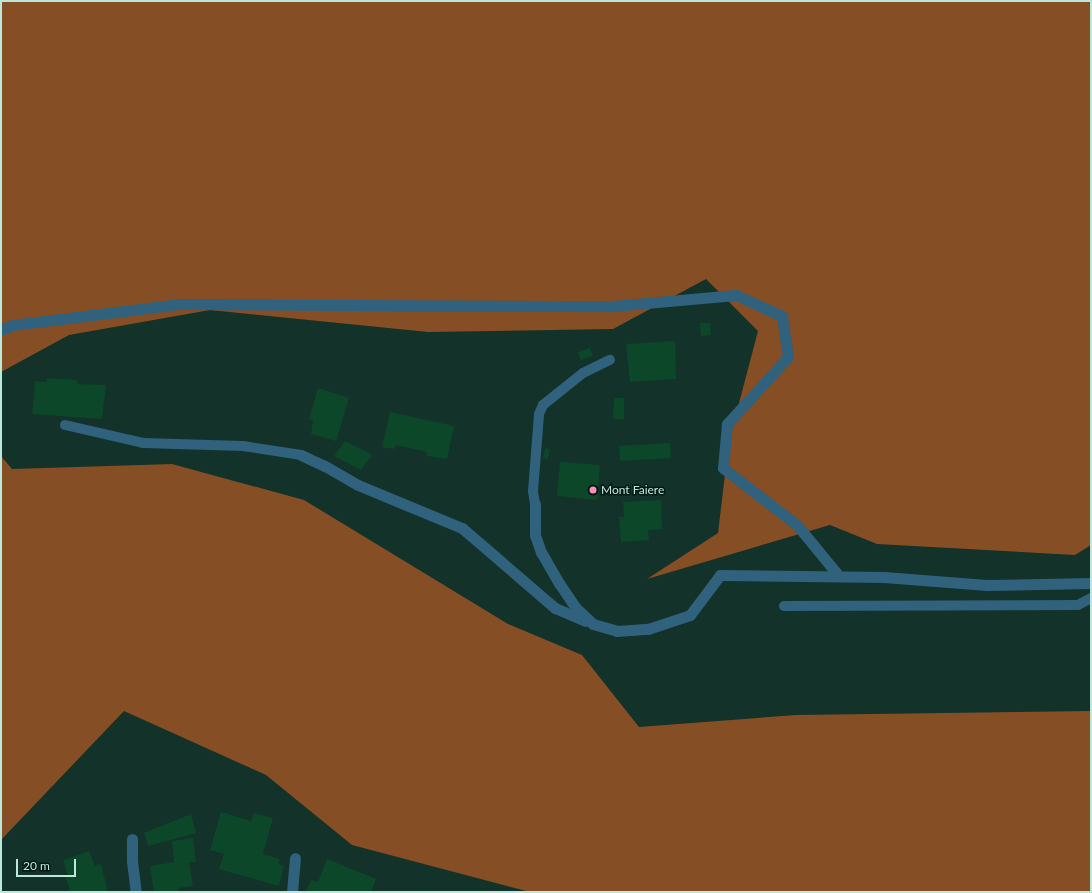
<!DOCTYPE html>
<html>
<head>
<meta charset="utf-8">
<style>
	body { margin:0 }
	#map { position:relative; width:1092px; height:893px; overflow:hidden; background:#13322a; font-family:Lato,sans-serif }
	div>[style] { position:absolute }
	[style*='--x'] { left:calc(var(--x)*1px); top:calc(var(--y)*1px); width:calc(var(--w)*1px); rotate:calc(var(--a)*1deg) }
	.forest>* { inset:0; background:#854e24 }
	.building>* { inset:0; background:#0c4729 }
	.service>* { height:10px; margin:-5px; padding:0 5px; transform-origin:5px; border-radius:5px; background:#30617d }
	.minor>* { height:11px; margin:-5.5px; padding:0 5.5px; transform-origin:5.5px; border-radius:5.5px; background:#30617d }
	.dots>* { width:11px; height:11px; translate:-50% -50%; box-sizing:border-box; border:2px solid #001913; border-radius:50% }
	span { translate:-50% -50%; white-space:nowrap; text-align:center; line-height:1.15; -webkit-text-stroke:3px #001913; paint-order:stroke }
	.poi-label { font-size:12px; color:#bce8db }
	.left { translate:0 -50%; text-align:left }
	.frame { position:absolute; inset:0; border:2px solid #bce8db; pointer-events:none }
	.scale { position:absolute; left:16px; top:859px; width:60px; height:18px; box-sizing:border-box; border:2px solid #bce8db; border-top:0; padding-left:5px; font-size:12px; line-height:14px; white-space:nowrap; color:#bce8db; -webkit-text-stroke:3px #001913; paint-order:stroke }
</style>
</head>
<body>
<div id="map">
	<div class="forest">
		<i style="clip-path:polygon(1px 1px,1091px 1px,1091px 545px,1075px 555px,877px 544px,830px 525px,647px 579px,718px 533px,729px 441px,758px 331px,706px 279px,613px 329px,428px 332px,210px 310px,69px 335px,1px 372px)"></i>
		<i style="clip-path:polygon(1px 456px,12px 469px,172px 464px,304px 500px,508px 624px,582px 655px,639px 727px,796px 715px,1091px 711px,1091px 892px,530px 892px,352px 845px,266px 775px,124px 711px,1px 840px)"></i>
	</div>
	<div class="building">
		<i style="clip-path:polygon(700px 323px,710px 323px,711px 335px,701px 336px)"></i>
		<i style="clip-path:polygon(675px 341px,676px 379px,630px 382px,626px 344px)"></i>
		<i style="clip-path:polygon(590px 348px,593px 356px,580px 360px,578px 352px)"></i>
		<i style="clip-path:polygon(47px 378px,77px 380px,78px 384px,106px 385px,102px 419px,32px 414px,35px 381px,47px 382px)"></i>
		<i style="clip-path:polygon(318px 388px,349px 398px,336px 441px,311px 434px,313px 420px,309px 419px)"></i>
		<i style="clip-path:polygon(614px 398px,624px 398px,624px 419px,613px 419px)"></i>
		<i style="clip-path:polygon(390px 412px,454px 426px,447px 459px,427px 456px,427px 452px,396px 445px,394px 449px,382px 447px)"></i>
		<i style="clip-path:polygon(345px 441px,372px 455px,361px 470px,334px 456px)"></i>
		<i style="clip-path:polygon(670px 443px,671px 458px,620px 461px,619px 446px)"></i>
		<i style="clip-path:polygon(545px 448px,550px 449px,548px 459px,543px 458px)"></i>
		<i style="clip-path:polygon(560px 462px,600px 465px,597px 500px,557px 496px)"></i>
		<i style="clip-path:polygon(661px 500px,662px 529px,648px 530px,649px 540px,621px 542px,619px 517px,624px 517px,623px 502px)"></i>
		<i style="clip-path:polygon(221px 812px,251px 821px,254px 813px,273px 818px,263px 854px,280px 859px,278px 864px,284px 866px,279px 886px,219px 869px,224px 854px,210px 850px)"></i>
		<i style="clip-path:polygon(191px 814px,196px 833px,148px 846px,144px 833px)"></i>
		<i style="clip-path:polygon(193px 838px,196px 862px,189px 862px,193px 886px,179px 888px,179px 892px,154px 892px,150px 866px,174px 862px,172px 841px)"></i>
		<i style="clip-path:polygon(89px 851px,95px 866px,101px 864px,108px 892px,69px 892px,68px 890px,70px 889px,65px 877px,68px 876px,63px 860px)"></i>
		<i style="clip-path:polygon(327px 859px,376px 879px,371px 892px,306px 892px,311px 880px,318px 882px)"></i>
	</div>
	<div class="service">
		<i style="--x:65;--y:425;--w:80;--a:13"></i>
		<i style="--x:143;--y:443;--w:100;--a:1.7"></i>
		<i style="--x:243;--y:446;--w:59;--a:8.8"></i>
		<i style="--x:535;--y:504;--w:13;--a:-99"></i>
		<i style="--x:533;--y:491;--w:77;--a:-85.5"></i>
		<i style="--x:539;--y:414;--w:10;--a:-66"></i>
		<i style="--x:543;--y:405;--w:51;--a:-38.7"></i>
		<i style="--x:583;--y:373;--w:30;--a:-26"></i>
		<i style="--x:784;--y:606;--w:294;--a:-0.2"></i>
		<i style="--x:1078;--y:605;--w:15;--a:-28"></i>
	</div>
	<div class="minor">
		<i style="--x:1;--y:330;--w:13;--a:-23"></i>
		<i style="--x:13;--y:325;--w:168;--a:-7.2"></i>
		<i style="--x:180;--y:304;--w:433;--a:0.3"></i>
		<i style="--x:613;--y:306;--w:123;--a:-5.1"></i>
		<i style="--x:736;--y:295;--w:51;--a:24.5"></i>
		<i style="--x:782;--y:316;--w:41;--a:81.7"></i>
		<i style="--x:788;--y:357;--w:91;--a:132.3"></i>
		<i style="--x:727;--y:424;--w:44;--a:95.2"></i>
		<i style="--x:723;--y:468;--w:93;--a:37.6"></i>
		<i style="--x:797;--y:525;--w:65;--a:50.6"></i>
		<i style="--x:301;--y:455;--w:26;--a:25"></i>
		<i style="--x:325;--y:466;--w:38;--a:30"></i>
		<i style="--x:358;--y:485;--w:113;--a:22.5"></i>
		<i style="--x:462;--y:528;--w:123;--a:40.7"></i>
		<i style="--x:555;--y:608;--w:33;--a:23"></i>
		<i style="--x:535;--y:504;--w:31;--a:90"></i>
		<i style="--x:535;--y:535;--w:18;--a:71"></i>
		<i style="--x:541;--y:552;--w:36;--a:60"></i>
		<i style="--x:559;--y:583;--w:30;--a:56"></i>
		<i style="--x:576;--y:608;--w:23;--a:43"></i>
		<i style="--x:593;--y:624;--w:25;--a:16"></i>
		<i style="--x:617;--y:631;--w:31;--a:-4"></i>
		<i style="--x:648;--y:629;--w:44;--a:-18.4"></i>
		<i style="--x:690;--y:615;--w:50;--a:-53.1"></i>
		<i style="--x:720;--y:575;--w:164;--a:0.7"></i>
		<i style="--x:884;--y:577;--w:103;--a:4.4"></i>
		<i style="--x:987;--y:585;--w:104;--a:-1.1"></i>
		<i style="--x:132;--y:839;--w:22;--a:90"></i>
		<i style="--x:132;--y:861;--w:31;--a:83"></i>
		<i style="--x:292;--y:892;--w:34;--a:-85"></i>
	</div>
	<div class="dots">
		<i style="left:593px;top:490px;background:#fe8ebb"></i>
	</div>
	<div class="poi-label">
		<span class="left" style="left:601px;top:490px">Mont Faiere</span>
	</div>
	<div class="frame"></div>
	<div class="scale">20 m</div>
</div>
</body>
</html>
